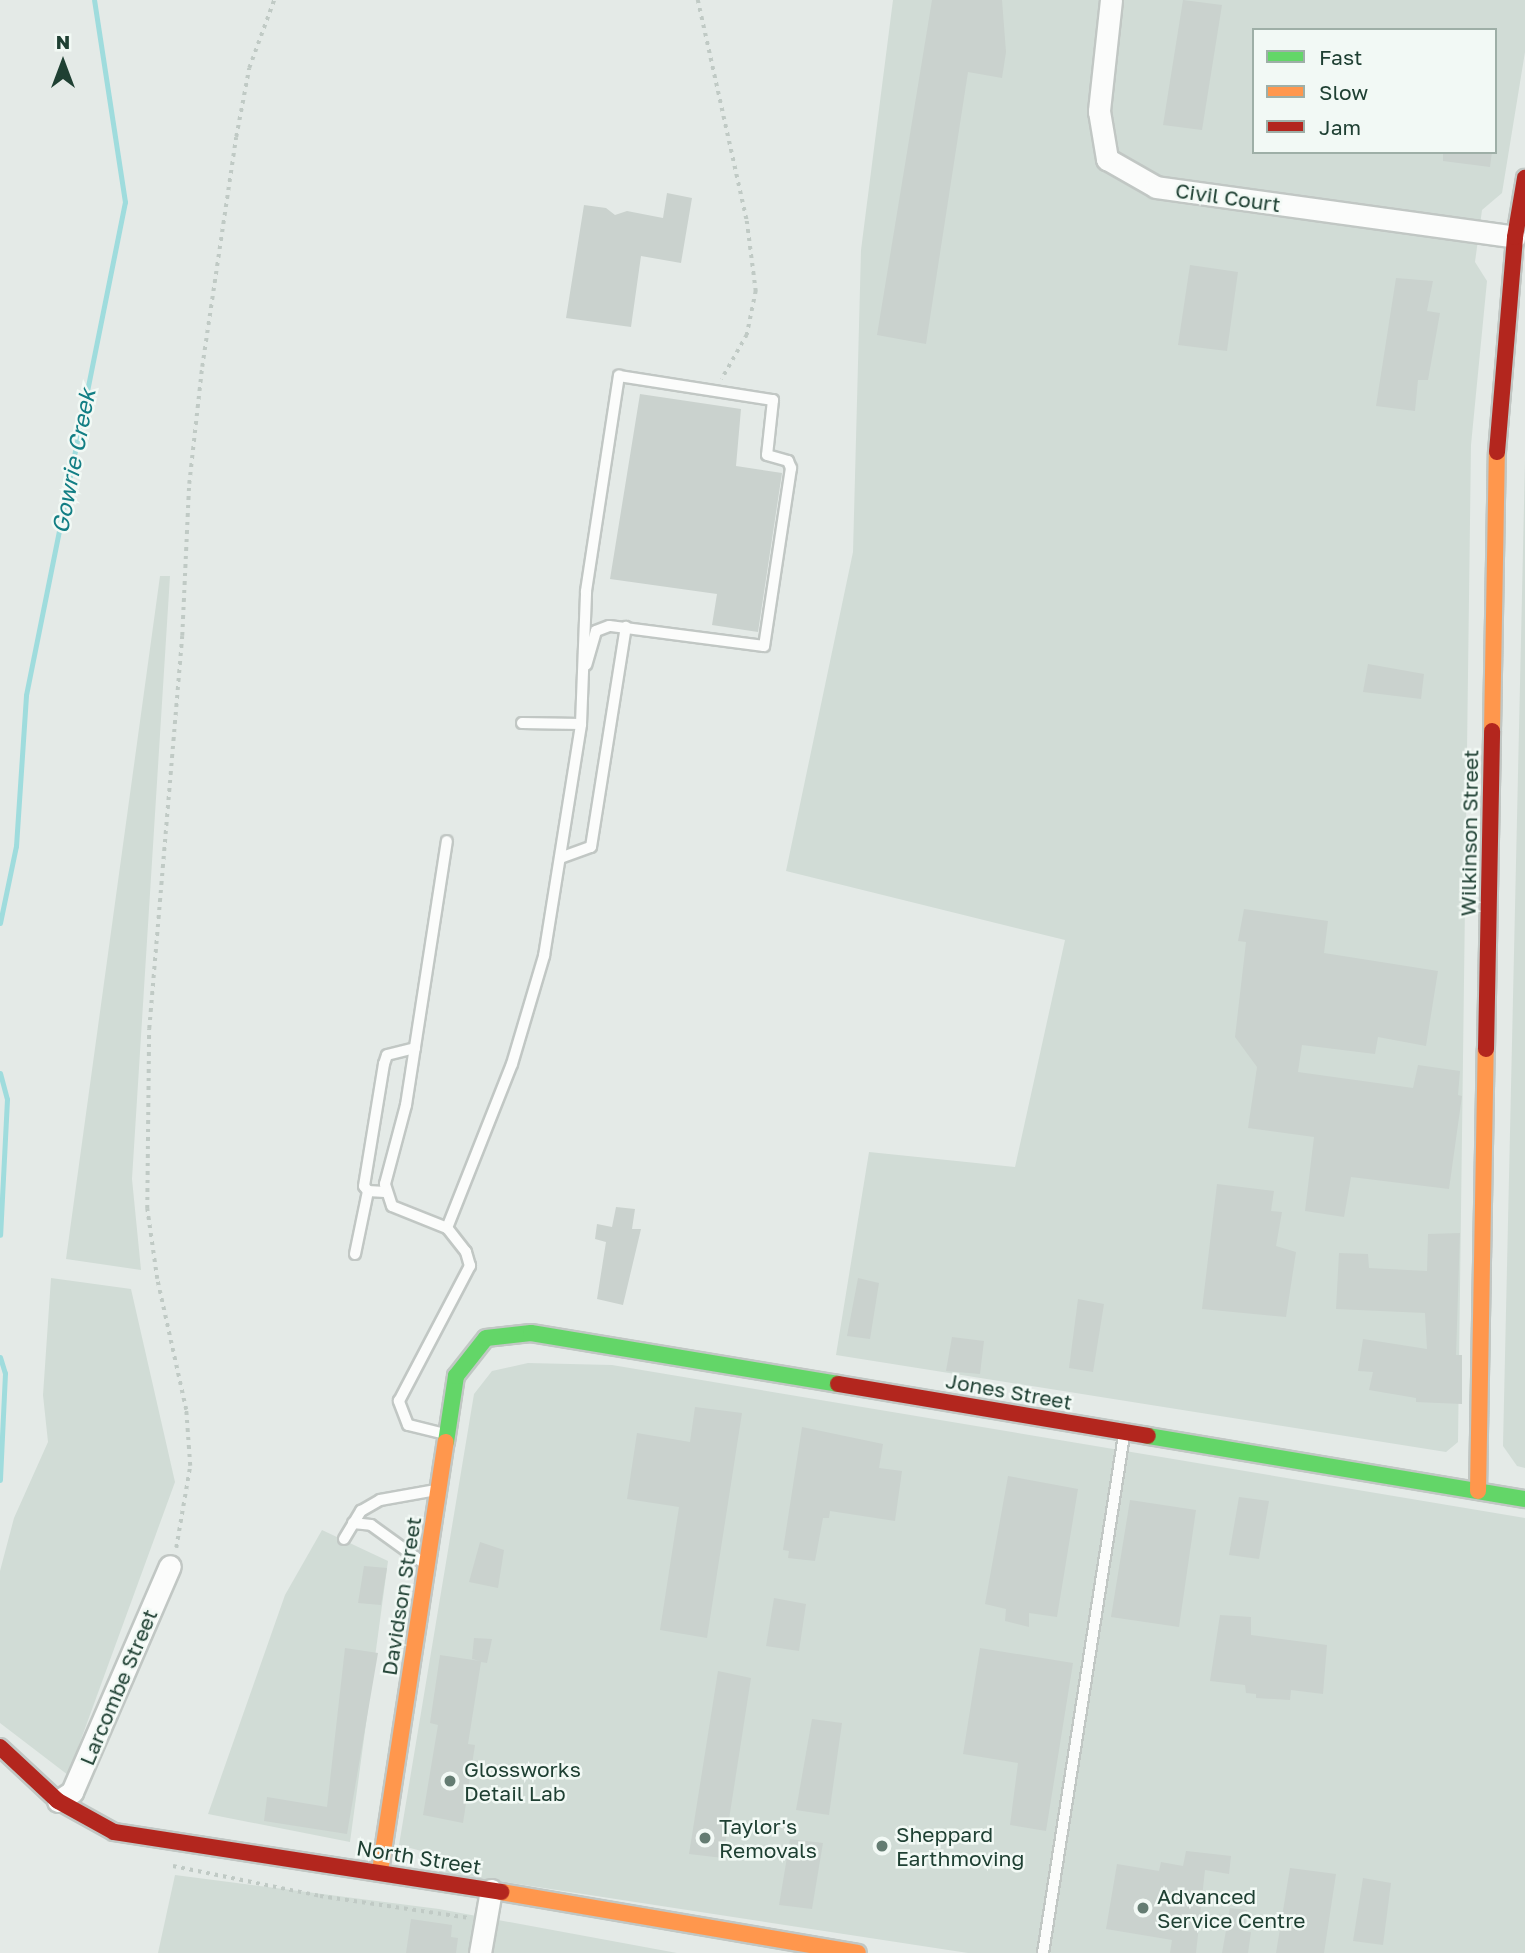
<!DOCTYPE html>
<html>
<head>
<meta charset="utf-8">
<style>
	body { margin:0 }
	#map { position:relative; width:1525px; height:1953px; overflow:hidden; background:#e4eae7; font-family:"Golos Text",sans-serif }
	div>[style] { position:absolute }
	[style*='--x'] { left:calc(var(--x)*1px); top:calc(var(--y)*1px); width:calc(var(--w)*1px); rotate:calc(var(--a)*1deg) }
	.built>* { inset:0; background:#d1dcd6 }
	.stream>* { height:5px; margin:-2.5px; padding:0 2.5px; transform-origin:2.5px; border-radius:2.5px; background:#9fdcdd }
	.building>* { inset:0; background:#cad2ce }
	.path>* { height:3.5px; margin-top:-1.75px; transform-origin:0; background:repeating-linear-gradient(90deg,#c0cac5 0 3.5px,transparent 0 8.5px) }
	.roads { filter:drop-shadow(2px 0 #c1c7c4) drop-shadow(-2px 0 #c1c7c4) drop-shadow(0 2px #c1c7c4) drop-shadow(0 -2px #c1c7c4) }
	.lane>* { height:10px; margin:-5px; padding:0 5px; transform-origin:5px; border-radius:5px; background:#fbfcfb }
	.street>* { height:21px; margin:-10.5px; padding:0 10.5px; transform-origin:10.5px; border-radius:10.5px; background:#fbfcfb }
	.fast>* { height:16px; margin:-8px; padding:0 8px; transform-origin:8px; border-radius:8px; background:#63d668 }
	.slow>* { height:16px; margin:-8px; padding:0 8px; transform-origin:8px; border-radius:8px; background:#ff974d }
	.jam>* { height:16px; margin:-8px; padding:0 8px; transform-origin:8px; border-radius:8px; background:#b3261e }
	.dots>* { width:19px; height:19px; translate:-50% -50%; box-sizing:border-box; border:4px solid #f2f9f5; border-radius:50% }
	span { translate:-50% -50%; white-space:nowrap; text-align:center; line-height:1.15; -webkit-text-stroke:5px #f2f9f5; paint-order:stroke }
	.street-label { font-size:21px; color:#1f4033 }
	.poi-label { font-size:21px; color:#1f4033 }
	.left { translate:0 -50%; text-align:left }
	.water-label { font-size:23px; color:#127e84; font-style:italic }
	.legend { position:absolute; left:1252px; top:28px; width:245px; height:126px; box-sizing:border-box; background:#f2f9f5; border:2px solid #9eafa7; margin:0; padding:9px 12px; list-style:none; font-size:21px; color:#1f4033 }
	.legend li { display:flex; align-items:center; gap:14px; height:35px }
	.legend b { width:35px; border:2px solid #9eafa7 }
	.north { position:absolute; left:28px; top:28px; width:70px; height:70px; -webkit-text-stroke:5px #f2f9f5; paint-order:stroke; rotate:0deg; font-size:19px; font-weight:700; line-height:28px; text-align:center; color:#1f4033 }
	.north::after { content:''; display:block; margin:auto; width:24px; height:32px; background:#1f4033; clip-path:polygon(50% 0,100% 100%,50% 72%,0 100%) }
</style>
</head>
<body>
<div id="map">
	<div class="built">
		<i style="clip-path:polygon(evenodd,893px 0,1525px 0,1525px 52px,1502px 193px,1482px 210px,1475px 262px,1487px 281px,1471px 445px,1458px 1442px,1446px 1452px,836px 1355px,869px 1152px,1015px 1167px,1065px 940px,786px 871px,853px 552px,861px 250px,893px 0,1254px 30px,1495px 30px,1495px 152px,1254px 152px,1254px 30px)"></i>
		<i style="clip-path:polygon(1525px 460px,1525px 1468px,1517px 1466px,1503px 1446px)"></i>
		<i style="clip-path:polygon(160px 576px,170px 576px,132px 1179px,141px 1270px,66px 1259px)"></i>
		<i style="clip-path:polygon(51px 1278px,131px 1289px,175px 1482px,68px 1775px,0 1723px,0 1571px,14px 1518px,48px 1442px,43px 1395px)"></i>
		<i style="clip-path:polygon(528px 1363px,612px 1365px,1525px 1518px,1525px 1953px,968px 1953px,439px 1872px,440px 1856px,399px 1845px,474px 1394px,492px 1371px)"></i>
		<i style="clip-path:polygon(322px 1530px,388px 1561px,350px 1842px,208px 1814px,285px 1595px)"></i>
		<i style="clip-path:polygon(175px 1875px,439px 1909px,677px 1953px,158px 1953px)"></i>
	</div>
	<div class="stream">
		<i style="--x:0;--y:923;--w:79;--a:-78.3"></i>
		<i style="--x:16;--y:846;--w:151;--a:-86.2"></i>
		<i style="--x:26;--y:695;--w:503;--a:-78.65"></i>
		<i style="--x:125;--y:202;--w:204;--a:-98.7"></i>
		<i style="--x:0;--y:1073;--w:27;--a:75"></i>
		<i style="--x:7;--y:1099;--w:136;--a:92.9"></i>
		<i style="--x:0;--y:1357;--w:17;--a:73"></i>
		<i style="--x:5;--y:1373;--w:107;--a:92.7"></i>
	</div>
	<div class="building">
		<i style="clip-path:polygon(932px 0,1002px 0,1006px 52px,1002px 78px,968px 72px,926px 344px,877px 335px)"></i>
		<i style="clip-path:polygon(1183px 0,1222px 5px,1202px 130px,1163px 125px)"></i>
		<i style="clip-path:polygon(1443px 152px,1492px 152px,1490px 167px,1443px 161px)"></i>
		<i style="clip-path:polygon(667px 193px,692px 198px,681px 263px,641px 256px,631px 327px,566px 318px,584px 205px,606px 208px,615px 215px,627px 211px,663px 218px)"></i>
		<i style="clip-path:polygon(1190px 265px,1238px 272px,1227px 351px,1178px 345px)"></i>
		<i style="clip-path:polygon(1396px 278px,1433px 281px,1427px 311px,1440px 313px,1428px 380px,1418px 380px,1415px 411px,1376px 406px)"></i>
		<i style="clip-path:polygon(640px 394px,741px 409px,736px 466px,782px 473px,758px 632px,712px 625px,717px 594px,610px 579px)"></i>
		<i style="clip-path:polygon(1368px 664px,1424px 674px,1421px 699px,1363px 692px)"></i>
		<i style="clip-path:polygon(1244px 909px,1328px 921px,1324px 953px,1438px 971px,1426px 1046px,1378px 1037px,1375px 1054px,1302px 1045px,1298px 1072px,1413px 1088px,1418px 1065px,1460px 1071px,1458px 1095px,1462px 1096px,1449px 1189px,1351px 1177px,1344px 1217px,1305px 1211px,1314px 1137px,1248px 1128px,1257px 1067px,1235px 1037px,1246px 942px,1238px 941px)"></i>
		<i style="clip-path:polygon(1217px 1184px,1274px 1191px,1271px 1211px,1282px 1212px,1276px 1246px,1296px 1252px,1286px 1317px,1202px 1309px)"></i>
		<i style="clip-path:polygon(616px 1207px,635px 1209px,632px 1229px,641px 1229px,623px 1305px,597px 1299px,606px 1242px,595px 1239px,597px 1224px,612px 1227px)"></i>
		<i style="clip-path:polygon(1460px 1233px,1456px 1355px,1462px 1355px,1462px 1404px,1416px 1402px,1416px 1398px,1369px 1390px,1373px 1372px,1358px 1371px,1363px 1339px,1427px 1349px,1425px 1313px,1336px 1309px,1339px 1253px,1368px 1254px,1369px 1268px,1427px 1271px,1428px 1234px)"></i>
		<i style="clip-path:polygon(858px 1278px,879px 1283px,870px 1339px,847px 1336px)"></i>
		<i style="clip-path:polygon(1078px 1299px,1104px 1304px,1093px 1372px,1069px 1368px)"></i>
		<i style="clip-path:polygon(952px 1337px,984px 1341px,980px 1374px,946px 1371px)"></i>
		<i style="clip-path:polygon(695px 1407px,742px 1413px,707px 1638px,660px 1630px,679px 1507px,627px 1499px,637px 1433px,690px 1442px)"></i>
		<i style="clip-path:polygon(802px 1427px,883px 1444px,879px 1468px,902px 1471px,895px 1521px,830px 1511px,829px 1518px,823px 1518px,815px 1561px,788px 1558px,789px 1551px,783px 1550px)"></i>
		<i style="clip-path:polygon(1008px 1476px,1078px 1489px,1057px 1617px,1029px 1613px,1029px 1627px,1005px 1621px,1006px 1609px,985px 1604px)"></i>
		<i style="clip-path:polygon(1239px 1497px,1269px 1501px,1259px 1559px,1229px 1555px)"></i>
		<i style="clip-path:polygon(1130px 1500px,1196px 1510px,1179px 1627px,1111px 1617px)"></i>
		<i style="clip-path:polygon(480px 1542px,504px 1550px,498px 1588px,469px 1582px)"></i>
		<i style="clip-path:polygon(364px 1566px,387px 1568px,381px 1605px,358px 1603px)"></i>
		<i style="clip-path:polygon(774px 1598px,806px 1604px,799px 1651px,766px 1646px)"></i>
		<i style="clip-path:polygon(1220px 1615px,1251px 1617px,1251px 1635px,1327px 1645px,1323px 1694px,1291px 1690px,1290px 1700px,1256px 1698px,1256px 1694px,1246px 1693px,1245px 1685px,1210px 1681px)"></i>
		<i style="clip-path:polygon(474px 1638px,492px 1639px,487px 1663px,481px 1662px,468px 1744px,475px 1745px,463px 1823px,423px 1815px,438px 1725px,430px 1723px,440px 1655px,480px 1661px,472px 1659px)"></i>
		<i style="clip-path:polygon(345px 1648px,378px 1653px,347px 1834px,264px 1821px,267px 1797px,327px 1807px)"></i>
		<i style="clip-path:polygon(980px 1648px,1073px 1663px,1046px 1831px,1010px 1825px,1018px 1763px,963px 1754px)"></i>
		<i style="clip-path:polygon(718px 1671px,751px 1678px,723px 1858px,689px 1854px)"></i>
		<i style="clip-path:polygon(812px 1719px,842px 1723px,829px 1815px,796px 1810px)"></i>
		<i style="clip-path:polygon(790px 1839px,823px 1843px,812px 1909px,779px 1905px)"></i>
		<i style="clip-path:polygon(1186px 1851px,1231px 1856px,1229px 1874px,1205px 1870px,1196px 1953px,1170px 1953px,1172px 1940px,1106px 1929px,1117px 1864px,1159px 1871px,1161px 1862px,1183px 1866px)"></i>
		<i style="clip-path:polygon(1290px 1868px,1336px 1874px,1324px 1953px,1276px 1953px)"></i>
		<i style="clip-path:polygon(1363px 1878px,1391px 1883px,1383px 1945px,1353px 1941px)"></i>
		<i style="clip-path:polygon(1230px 1908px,1247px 1910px,1244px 1931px,1251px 1932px,1248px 1953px,1222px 1953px)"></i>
		<i style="clip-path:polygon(411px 1919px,452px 1925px,451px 1937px,458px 1938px,456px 1953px,406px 1953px)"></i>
	</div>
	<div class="path">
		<i style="--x:698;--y:0;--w:226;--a:77.5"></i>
		<i style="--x:747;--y:221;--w:71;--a:82.7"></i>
		<i style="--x:756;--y:291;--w:45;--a:101.6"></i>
		<i style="--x:747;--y:335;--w:51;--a:119.6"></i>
		<i style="--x:176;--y:1548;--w:83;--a:-80.3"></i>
		<i style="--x:190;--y:1466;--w:56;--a:-94.1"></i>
		<i style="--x:186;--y:1410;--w:134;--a:-102.5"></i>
		<i style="--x:157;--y:1279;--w:71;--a:-98.1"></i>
		<i style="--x:147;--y:1209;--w:180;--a:-89.4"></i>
		<i style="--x:149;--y:1029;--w:394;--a:-85.2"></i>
		<i style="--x:182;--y:636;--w:152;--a:-87.4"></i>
		<i style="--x:189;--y:484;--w:118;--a:-83.7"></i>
		<i style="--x:202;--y:367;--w:232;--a:-81.6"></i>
		<i style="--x:236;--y:137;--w:70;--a:-79.3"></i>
		<i style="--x:249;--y:68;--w:72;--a:-69.8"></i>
		<i style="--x:173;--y:1866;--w:150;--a:11.5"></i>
		<i style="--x:320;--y:1896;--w:151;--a:8.4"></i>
	</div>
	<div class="roads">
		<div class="lane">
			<i style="--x:522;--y:723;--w:59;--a:1"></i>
			<i style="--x:560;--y:858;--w:33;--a:-20"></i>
			<i style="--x:591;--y:847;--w:223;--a:-81"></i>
			<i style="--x:385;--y:1192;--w:17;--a:-177"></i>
			<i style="--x:368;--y:1191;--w:6;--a:-129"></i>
			<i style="--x:364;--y:1186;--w:124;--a:-80.7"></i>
			<i style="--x:384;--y:1064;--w:9;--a:-72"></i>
			<i style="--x:387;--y:1055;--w:29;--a:-14"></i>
			<i style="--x:447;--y:1228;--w:176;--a:-68.4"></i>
			<i style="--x:512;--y:1064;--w:113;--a:-73.5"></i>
			<i style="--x:544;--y:956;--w:235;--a:-80.9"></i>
			<i style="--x:581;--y:724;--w:133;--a:-87.8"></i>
			<i style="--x:586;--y:591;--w:218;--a:-81.3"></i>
			<i style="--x:619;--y:376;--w:156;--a:8.9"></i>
			<i style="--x:773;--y:400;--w:55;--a:96.2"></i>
			<i style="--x:767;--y:455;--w:22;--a:16"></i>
			<i style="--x:788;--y:461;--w:8;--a:67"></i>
			<i style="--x:791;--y:468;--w:180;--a:98.6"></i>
			<i style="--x:764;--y:646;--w:156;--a:-172.6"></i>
			<i style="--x:609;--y:626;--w:14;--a:159"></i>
			<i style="--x:596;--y:631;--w:35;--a:106"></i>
			<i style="--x:355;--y:1254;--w:64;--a:-78.3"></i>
			<i style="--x:445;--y:1434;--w:38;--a:-166"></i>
			<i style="--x:408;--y:1425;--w:26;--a:-111"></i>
			<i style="--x:399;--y:1401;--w:153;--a:-62.3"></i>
			<i style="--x:470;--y:1266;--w:15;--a:-106"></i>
			<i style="--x:466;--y:1252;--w:31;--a:-128"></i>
			<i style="--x:447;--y:1228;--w:59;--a:-158.2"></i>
			<i style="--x:392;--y:1206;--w:23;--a:-108"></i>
			<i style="--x:385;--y:1184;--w:82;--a:-75.1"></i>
			<i style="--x:406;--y:1105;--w:267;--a:-81.2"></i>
			<i style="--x:353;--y:1523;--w:18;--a:6"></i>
			<i style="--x:371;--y:1525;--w:67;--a:35.8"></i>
			<i style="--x:344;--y:1539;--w:33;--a:-59"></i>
			<i style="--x:361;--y:1511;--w:22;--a:-30"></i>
			<i style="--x:380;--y:1500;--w:57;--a:-10.1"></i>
			<i style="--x:1043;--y:1953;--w:524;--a:-81.11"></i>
		</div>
		<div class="street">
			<i style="--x:1111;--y:0;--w:112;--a:96.2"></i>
			<i style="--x:1099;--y:111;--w:49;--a:80.5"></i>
			<i style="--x:1107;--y:159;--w:56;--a:29.7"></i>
			<i style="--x:1156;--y:187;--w:362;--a:7.9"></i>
			<i style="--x:58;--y:1801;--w:17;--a:-33"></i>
			<i style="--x:72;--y:1792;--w:246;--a:-66.6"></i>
			<i style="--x:480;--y:1953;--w:64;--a:-80.1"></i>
		</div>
		<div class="fast">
			<i style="--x:1148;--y:1436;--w:382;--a:9.5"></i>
			<i style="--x:446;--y:1442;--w:67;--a:-81.4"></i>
			<i style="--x:456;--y:1376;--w:48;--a:-51.7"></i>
			<i style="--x:486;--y:1338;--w:45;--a:-6.3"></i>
			<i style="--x:531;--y:1333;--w:311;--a:9.4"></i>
		</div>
		<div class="slow">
			<i style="--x:1492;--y:731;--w:279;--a:-89"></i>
			<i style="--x:1478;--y:1491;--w:442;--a:-89"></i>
			<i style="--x:380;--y:1871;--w:434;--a:-81.3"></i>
			<i style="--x:501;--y:1892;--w:362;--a:9.7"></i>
		</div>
		<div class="jam">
			<i style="--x:1497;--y:452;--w:216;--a:-85.2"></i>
			<i style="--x:1515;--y:237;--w:60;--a:-80.4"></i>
			<i style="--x:1486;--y:1049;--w:318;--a:-88.9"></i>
			<i style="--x:838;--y:1384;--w:314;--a:9.5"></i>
			<i style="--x:0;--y:1747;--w:79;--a:43"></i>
			<i style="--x:58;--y:1801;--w:64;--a:29"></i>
			<i style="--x:114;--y:1832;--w:392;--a:8.8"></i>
		</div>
	</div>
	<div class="dots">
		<i style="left:450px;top:1781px;background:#647c72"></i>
		<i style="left:705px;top:1838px;background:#647c72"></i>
		<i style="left:882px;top:1846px;background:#647c72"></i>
		<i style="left:1143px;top:1908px;background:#647c72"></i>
	</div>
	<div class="street-label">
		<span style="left:1228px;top:197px;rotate:8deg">Civil Court</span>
		<span style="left:1469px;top:833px;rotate:-89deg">Wilkinson Street</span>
		<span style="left:1009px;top:1391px;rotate:10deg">Jones Street</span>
		<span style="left:401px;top:1596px;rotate:-81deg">Davidson Street</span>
		<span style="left:118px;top:1687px;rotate:-67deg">Larcombe Street</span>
		<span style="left:419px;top:1857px;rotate:9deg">North Street</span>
	</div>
	<div class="poi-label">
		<span class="left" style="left:464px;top:1781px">Glossworks<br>Detail Lab</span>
		<span class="left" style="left:719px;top:1838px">Taylor's<br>Removals</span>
		<span class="left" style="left:896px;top:1846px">Sheppard<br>Earthmoving</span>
		<span class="left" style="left:1157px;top:1908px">Advanced<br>Service Centre</span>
	</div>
	<div class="water-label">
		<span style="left:73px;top:461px;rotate:-79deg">Gowrie Creek</span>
	</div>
	<ul class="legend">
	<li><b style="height:9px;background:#63d668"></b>Fast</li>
	<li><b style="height:9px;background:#ff974d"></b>Slow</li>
	<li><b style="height:9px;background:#b3261e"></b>Jam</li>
	</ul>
	<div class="north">N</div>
</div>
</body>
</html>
